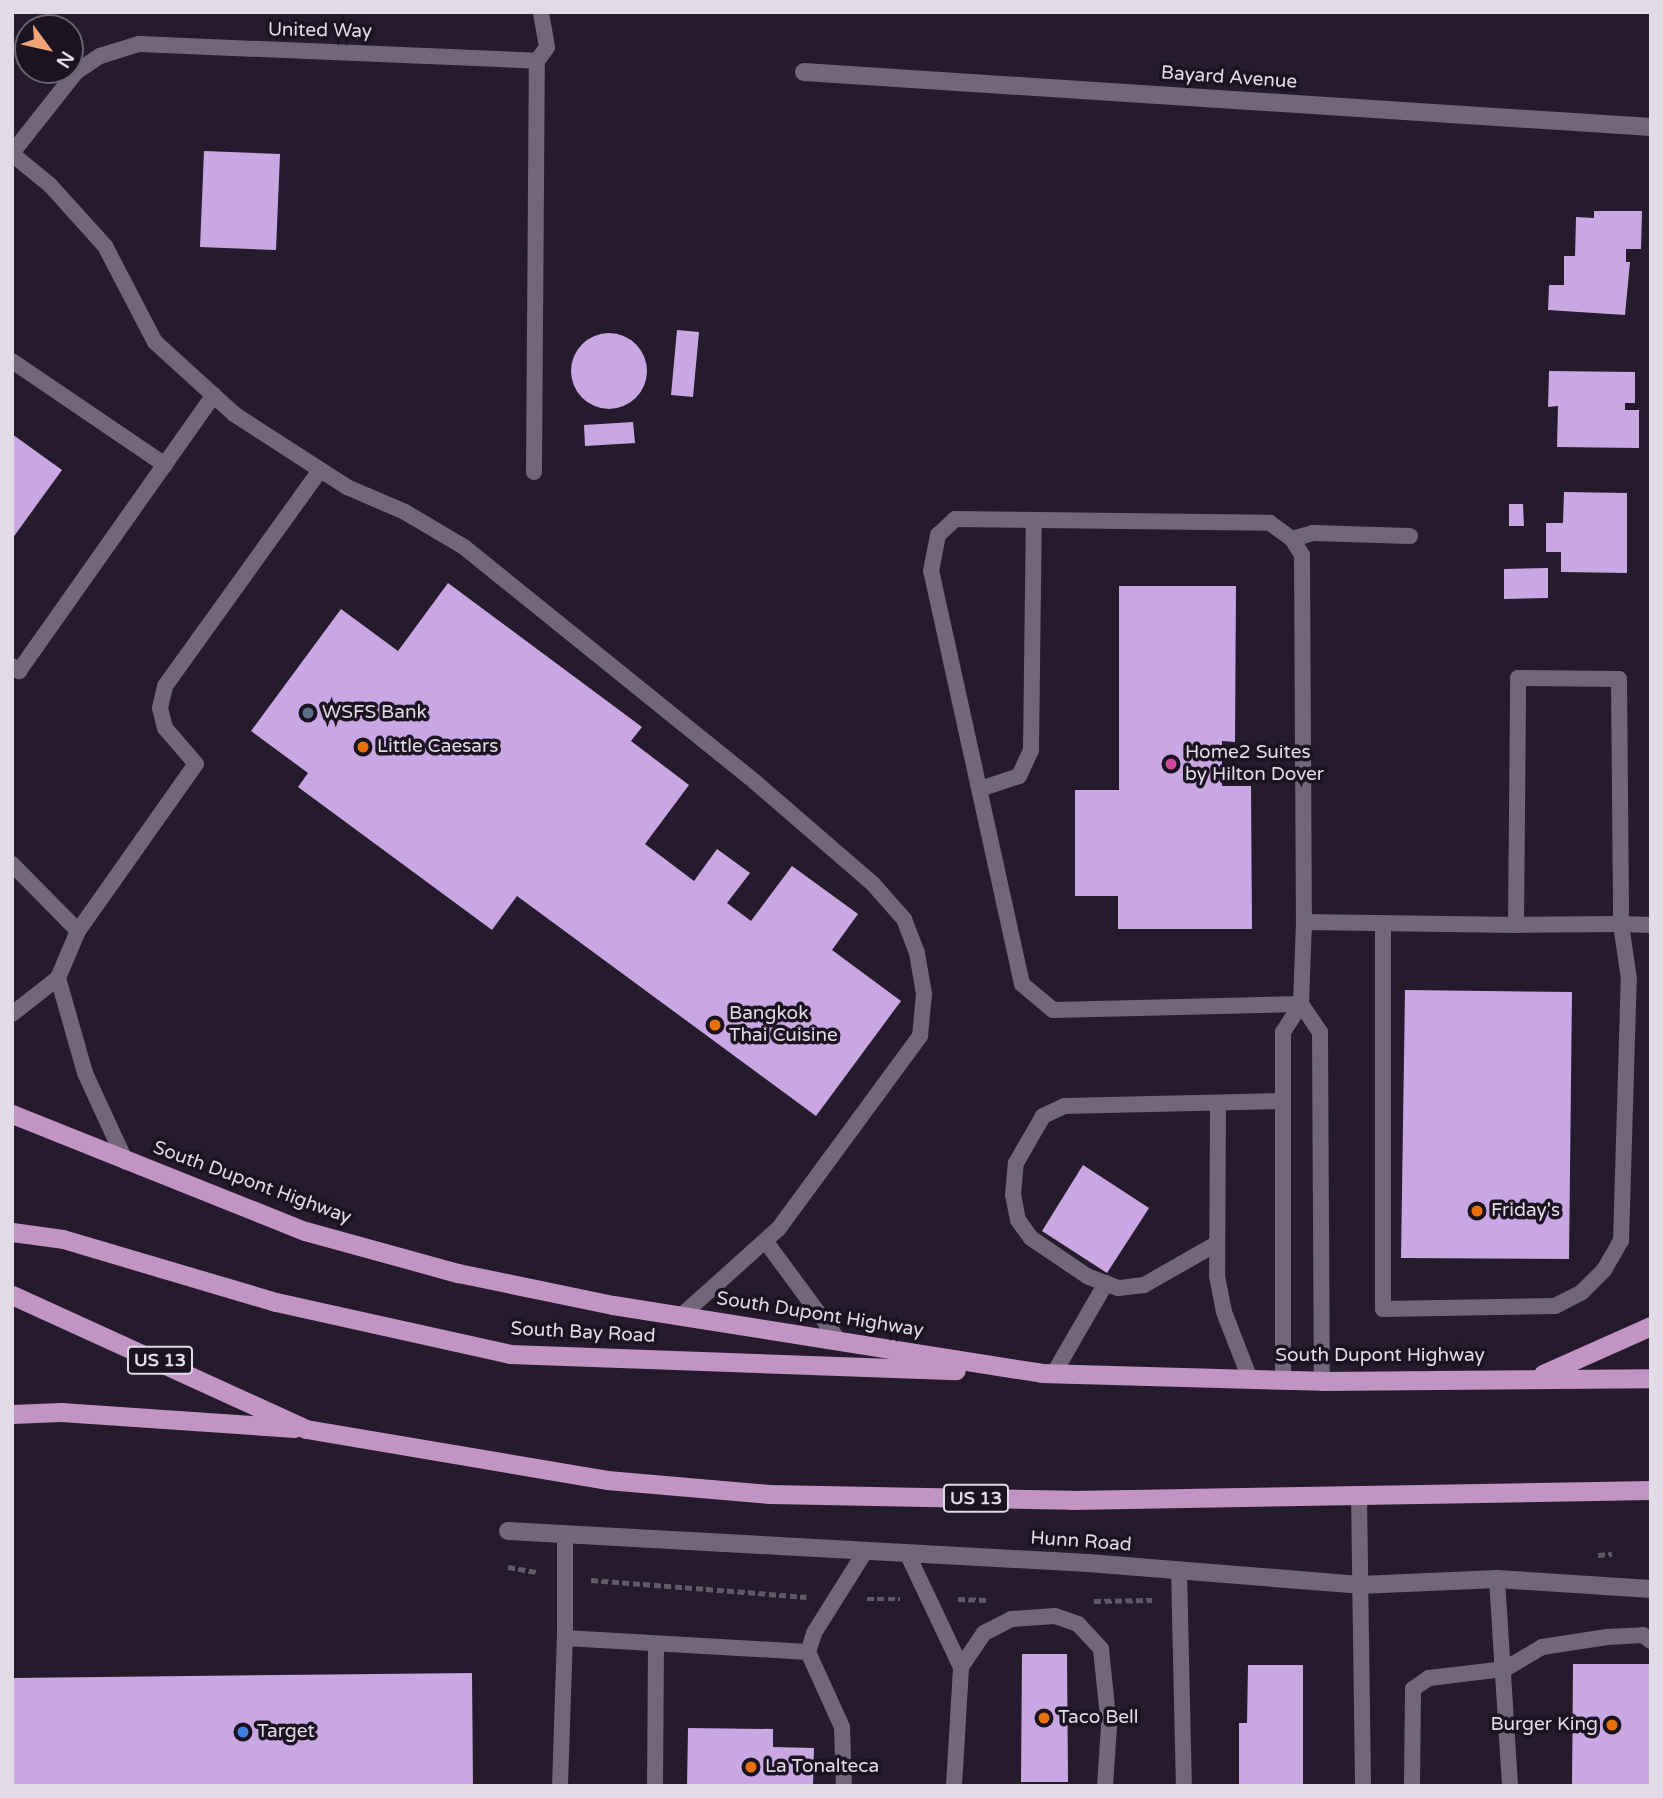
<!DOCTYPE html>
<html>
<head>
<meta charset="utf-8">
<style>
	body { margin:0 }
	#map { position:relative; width:1663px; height:1798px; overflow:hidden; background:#251b2c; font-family:"Varela Round",sans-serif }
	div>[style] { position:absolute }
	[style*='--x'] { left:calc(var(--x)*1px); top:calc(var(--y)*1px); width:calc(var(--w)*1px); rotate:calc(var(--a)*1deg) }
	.building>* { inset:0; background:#c9a7e2 }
	.round { border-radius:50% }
	.path>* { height:4.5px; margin-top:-2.25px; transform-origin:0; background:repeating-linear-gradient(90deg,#625968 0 7px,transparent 0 10.5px) }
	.service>* { height:16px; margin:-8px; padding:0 8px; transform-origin:8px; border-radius:8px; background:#71667a }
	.minor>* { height:18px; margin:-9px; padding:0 9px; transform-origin:9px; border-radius:9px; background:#71667a }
	.trunk>* { height:19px; margin:-9.5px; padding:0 9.5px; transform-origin:9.5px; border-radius:9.5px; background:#c294c4 }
	.dots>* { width:19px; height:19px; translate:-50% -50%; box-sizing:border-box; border:4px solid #1b1222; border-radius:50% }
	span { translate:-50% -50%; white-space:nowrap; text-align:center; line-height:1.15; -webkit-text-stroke:7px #1b1222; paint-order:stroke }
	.shield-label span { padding:2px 5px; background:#1b1222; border:2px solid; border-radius:5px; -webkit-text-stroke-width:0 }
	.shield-label { font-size:18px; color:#e1dbe6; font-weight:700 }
	.street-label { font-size:19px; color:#e1dbe6 }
	.poi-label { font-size:19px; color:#e1dbe6 }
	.left { translate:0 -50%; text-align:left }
	.right { translate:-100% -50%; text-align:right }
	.frame { position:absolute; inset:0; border:14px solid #e1dbe6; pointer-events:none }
	.north { position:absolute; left:14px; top:14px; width:70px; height:70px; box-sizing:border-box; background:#1b1222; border:2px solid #6a6270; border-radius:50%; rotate:123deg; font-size:19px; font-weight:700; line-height:28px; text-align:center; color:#e1dbe6 }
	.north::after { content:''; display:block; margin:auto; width:24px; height:32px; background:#efa377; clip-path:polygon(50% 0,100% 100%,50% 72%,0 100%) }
</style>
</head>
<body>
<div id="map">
	<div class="building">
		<i style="clip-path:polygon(204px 151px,280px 154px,276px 250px,200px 247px)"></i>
		<i style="clip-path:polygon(1594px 211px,1642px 211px,1641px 249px,1626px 249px,1626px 262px,1630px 262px,1625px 315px,1548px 310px,1549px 285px,1564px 285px,1564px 256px,1575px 256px,1576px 217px,1594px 218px)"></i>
		<i style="clip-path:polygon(677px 330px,699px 332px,693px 397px,671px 395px)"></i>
		<i class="round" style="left:571px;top:333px;width:76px;height:76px"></i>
		<i style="clip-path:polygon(1549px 371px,1635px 372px,1635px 403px,1625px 403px,1625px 410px,1639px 410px,1639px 448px,1557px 447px,1558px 406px,1548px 407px)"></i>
		<i style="clip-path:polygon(633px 422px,635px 443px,585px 446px,584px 425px)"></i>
		<i style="clip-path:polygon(12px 434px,62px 470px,12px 539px)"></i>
		<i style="clip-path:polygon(1564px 492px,1627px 493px,1627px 573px,1561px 572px,1561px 552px,1546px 552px,1546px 523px,1563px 523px)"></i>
		<i style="clip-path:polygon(1509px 504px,1523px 504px,1524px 526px,1509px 526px)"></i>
		<i style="clip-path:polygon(1548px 568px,1548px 598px,1504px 599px,1504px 569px)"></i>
		<i style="clip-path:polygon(448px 583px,642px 727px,631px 741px,689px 785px,645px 844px,694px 881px,717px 849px,750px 873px,727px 903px,751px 921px,792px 866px,858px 914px,832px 950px,901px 1001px,816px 1116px,517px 896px,492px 930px,298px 787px,308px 773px,251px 731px,341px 609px,398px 651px)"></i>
		<i style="clip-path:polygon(1119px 586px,1236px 586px,1235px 742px,1222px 741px,1222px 786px,1251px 786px,1252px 929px,1118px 929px,1118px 896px,1075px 896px,1075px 790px,1119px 790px)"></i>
		<i style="clip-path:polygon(1405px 990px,1572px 992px,1569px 1259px,1401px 1258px)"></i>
		<i style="clip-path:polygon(1083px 1165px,1149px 1208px,1107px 1273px,1042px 1231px)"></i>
		<i style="clip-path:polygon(1022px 1654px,1067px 1654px,1068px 1782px,1021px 1782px)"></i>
		<i style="clip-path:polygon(1573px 1664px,1651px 1664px,1651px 1786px,1572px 1786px)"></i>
		<i style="clip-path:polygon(1248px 1665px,1303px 1665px,1303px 1786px,1239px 1786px,1239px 1723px,1247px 1723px)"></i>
		<i style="clip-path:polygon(472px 1673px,473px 1786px,12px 1786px,12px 1678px)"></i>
		<i style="clip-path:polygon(688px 1728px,773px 1729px,773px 1747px,814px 1748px,813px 1786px,687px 1786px)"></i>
	</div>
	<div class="path">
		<i style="--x:1598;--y:1555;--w:14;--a:-4"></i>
		<i style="--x:508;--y:1567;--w:29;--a:10"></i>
		<i style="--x:591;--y:1580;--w:216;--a:4.5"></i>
		<i style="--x:867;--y:1599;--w:33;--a:0"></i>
		<i style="--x:958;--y:1599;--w:29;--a:2"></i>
		<i style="--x:1094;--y:1601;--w:58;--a:-1"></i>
	</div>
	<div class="service">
		<i style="--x:12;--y:153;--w:103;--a:-51.7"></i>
		<i style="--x:76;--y:72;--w:29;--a:-34"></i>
		<i style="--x:100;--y:56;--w:41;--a:-17.1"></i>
		<i style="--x:139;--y:44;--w:398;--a:2.4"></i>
		<i style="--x:537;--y:61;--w:17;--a:-54"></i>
		<i style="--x:547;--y:47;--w:36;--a:-100"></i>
		<i style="--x:12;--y:154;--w:49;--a:39.2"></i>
		<i style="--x:50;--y:185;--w:82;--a:48"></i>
		<i style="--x:105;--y:246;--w:108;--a:62.5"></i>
		<i style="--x:155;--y:342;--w:107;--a:42.3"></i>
		<i style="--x:234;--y:414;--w:135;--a:32.9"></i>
		<i style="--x:347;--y:487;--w:63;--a:23.3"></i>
		<i style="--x:405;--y:512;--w:69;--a:30.7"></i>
		<i style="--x:464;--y:547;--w:374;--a:38.9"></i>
		<i style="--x:755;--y:782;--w:156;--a:40.8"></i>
		<i style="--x:873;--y:884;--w:47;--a:48.5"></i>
		<i style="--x:904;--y:919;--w:36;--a:69"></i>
		<i style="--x:917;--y:953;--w:42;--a:80.3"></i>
		<i style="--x:924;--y:994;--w:42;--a:95.4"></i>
		<i style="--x:920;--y:1036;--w:240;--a:126.3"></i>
		<i style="--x:778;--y:1229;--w:130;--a:138.1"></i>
		<i style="--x:12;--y:361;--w:185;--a:34.2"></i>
		<i style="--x:534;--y:472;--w:411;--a:-89.6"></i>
		<i style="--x:1292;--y:539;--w:22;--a:-16"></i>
		<i style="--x:1313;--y:533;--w:97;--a:1.8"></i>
		<i style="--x:12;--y:666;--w:9;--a:36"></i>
		<i style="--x:19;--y:671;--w:338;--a:-54.8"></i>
		<i style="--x:980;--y:789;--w:41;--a:-18.4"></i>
		<i style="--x:1019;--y:776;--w:29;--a:-65"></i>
		<i style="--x:1031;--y:750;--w:230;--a:-89.3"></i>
		<i style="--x:12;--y:864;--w:94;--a:45.4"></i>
		<i style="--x:78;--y:931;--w:51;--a:113.1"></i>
		<i style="--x:1383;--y:923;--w:386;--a:90"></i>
		<i style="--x:1383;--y:1309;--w:172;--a:-1"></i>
		<i style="--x:1555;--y:1306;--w:30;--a:-27"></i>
		<i style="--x:1582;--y:1292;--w:31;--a:-45"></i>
		<i style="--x:1604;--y:1270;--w:34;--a:-60"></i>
		<i style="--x:1621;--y:1241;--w:262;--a:-88.3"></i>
		<i style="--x:1629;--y:979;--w:56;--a:-98.3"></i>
		<i style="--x:1621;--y:924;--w:105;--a:179.5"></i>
		<i style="--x:78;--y:931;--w:204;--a:-54.8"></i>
		<i style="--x:196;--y:764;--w:48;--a:-130.7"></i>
		<i style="--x:165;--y:728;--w:21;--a:-104"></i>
		<i style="--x:160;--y:708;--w:23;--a:-77"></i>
		<i style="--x:165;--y:686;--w:266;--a:-54.3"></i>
		<i style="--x:1301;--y:1004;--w:248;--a:178.6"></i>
		<i style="--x:1053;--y:1010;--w:40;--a:-140"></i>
		<i style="--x:1022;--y:984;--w:423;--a:-102.4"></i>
		<i style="--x:931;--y:571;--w:37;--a:-79"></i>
		<i style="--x:938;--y:535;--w:23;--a:-43"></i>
		<i style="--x:955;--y:519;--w:315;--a:0.7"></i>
		<i style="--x:1270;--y:523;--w:27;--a:36"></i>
		<i style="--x:1292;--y:539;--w:19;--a:58"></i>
		<i style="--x:1302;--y:555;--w:367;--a:89.7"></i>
		<i style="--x:1304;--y:922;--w:212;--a:0.8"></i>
		<i style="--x:1516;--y:925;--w:247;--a:-89.5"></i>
		<i style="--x:1518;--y:678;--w:101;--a:0.6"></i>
		<i style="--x:1619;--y:679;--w:245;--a:89.5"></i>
		<i style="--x:1621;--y:924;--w:30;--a:2"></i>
		<i style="--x:1301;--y:1004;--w:34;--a:56"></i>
		<i style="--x:1320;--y:1032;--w:349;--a:89.7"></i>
		<i style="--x:12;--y:1014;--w:58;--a:-38"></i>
		<i style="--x:58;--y:978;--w:99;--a:74.1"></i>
		<i style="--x:85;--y:1073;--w:98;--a:65.3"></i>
		<i style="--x:1218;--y:1103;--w:173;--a:90.3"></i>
		<i style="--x:1217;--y:1276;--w:37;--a:79"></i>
		<i style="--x:1224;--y:1312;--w:72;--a:68.8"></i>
		<i style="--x:766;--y:1242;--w:123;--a:53.6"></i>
		<i style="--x:1216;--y:1244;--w:83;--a:150.3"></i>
		<i style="--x:1144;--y:1285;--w:26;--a:173"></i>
		<i style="--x:1118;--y:1288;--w:33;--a:-159"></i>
		<i style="--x:1087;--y:1276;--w:68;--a:-145.8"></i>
		<i style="--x:1031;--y:1238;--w:22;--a:-126"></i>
		<i style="--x:1018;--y:1220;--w:25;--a:-101"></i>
		<i style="--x:1013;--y:1195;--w:32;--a:-85"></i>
		<i style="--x:1016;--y:1163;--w:54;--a:-60.1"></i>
		<i style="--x:1043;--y:1116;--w:23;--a:-25"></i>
		<i style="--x:1064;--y:1106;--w:219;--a:-1.3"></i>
		<i style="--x:1054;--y:1373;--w:104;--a:-60"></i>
		<i style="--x:1283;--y:1380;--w:348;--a:-90"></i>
		<i style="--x:1283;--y:1032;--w:33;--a:-57"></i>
		<i style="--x:1301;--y:1004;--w:82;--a:-87.9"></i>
		<i style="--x:1359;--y:1495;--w:291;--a:89.2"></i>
		<i style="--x:907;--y:1553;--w:126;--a:64.7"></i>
		<i style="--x:1179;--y:1570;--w:216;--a:88.7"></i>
		<i style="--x:1497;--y:1579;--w:207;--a:86.4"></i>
		<i style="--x:565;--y:1638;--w:104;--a:-90"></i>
		<i style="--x:808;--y:1652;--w:20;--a:-72"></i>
		<i style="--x:814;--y:1633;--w:98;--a:-57.9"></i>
		<i style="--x:560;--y:1786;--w:148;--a:-88.1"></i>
		<i style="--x:565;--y:1638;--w:243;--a:3.3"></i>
		<i style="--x:808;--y:1652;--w:82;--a:65.6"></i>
		<i style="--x:842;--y:1727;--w:59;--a:88.1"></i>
		<i style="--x:655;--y:1786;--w:140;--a:-89.6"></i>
		<i style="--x:954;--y:1786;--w:119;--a:-86.6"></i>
		<i style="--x:961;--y:1667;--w:41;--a:-55.9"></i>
		<i style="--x:984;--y:1633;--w:30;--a:-27"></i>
		<i style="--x:1011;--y:1619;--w:44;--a:-3.9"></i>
		<i style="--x:1055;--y:1616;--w:24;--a:19"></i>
		<i style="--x:1078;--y:1624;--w:34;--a:47"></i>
		<i style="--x:1101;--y:1649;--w:77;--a:84.1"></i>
		<i style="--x:1109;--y:1726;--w:60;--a:93.8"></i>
		<i style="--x:1412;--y:1786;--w:97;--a:-89.4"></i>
		<i style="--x:1413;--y:1689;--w:19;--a:-35"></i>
		<i style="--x:1429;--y:1678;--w:77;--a:-6.8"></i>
		<i style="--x:1505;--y:1669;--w:43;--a:-30.7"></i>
		<i style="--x:1542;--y:1647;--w:66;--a:-8.7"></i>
		<i style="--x:1607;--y:1637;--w:36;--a:-3"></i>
		<i style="--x:1643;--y:1635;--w:10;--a:37"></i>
	</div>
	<div class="minor">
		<i style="--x:804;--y:72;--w:849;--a:3.72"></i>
		<i style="--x:508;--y:1531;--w:581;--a:3.16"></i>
		<i style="--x:1088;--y:1563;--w:273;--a:4.6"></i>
		<i style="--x:1360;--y:1585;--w:137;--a:-2.5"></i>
		<i style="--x:1497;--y:1579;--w:154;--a:3.7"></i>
	</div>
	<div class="trunk">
		<i style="--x:12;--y:1114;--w:315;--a:21.8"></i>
		<i style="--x:305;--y:1231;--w:159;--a:15.4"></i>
		<i style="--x:458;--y:1273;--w:158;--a:11.7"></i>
		<i style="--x:613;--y:1305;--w:433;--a:9"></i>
		<i style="--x:1041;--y:1373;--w:281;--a:1.6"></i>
		<i style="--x:1322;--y:1381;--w:329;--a:-0.5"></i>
		<i style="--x:12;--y:1232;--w:51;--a:7.8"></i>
		<i style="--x:63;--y:1239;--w:222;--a:16.5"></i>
		<i style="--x:276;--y:1302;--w:240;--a:12.5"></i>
		<i style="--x:510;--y:1354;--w:446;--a:2.1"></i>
		<i style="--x:12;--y:1295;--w:323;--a:24.5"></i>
		<i style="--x:306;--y:1429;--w:305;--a:9.6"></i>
		<i style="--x:607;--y:1480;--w:163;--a:4.9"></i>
		<i style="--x:769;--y:1494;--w:302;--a:1.1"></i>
		<i style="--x:1071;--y:1500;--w:580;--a:-0.99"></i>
		<i style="--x:1543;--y:1374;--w:118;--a:-24"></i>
		<i style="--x:12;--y:1414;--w:49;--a:-2.3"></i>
		<i style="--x:61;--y:1412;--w:234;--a:3.9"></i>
	</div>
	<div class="dots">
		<i style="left:308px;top:713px;background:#5c6f8a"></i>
		<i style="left:363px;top:747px;background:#e8710a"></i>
		<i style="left:1171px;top:764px;background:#d1479c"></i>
		<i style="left:715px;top:1025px;background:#e8710a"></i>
		<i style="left:1477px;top:1211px;background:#e8710a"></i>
		<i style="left:1044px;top:1718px;background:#e8710a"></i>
		<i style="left:1612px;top:1725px;background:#e8710a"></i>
		<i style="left:243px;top:1732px;background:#3f7fe0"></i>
		<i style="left:751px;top:1767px;background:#e8710a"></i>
	</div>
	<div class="shield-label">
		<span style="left:160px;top:1360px">US 13</span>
		<span style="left:976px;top:1498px">US 13</span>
	</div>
	<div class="street-label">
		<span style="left:320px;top:31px;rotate:1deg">United Way</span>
		<span style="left:1229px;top:78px;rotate:4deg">Bayard Avenue</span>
		<span style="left:252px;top:1183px;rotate:20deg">South Dupont Highway</span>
		<span style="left:820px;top:1315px;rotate:9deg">South Dupont Highway</span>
		<span style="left:583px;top:1333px;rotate:3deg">South Bay Road</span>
		<span style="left:1380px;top:1356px">South Dupont Highway</span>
		<span style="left:1081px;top:1542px;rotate:4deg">Hunn Road</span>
	</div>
	<div class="poi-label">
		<span class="left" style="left:322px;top:713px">WSFS Bank</span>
		<span class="left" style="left:377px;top:747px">Little Caesars</span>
		<span class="left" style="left:1185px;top:764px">Home2 Suites<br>by Hilton Dover</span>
		<span class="left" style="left:729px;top:1025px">Bangkok<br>Thai Cuisine</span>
		<span class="left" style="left:1491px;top:1211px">Friday's</span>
		<span class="left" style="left:1058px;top:1718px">Taco Bell</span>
		<span class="right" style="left:1598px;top:1725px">Burger King</span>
		<span class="left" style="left:257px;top:1732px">Target</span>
		<span class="left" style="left:765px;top:1767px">La Tonalteca</span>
	</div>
	<div class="frame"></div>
	<div class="north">N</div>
</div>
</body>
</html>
